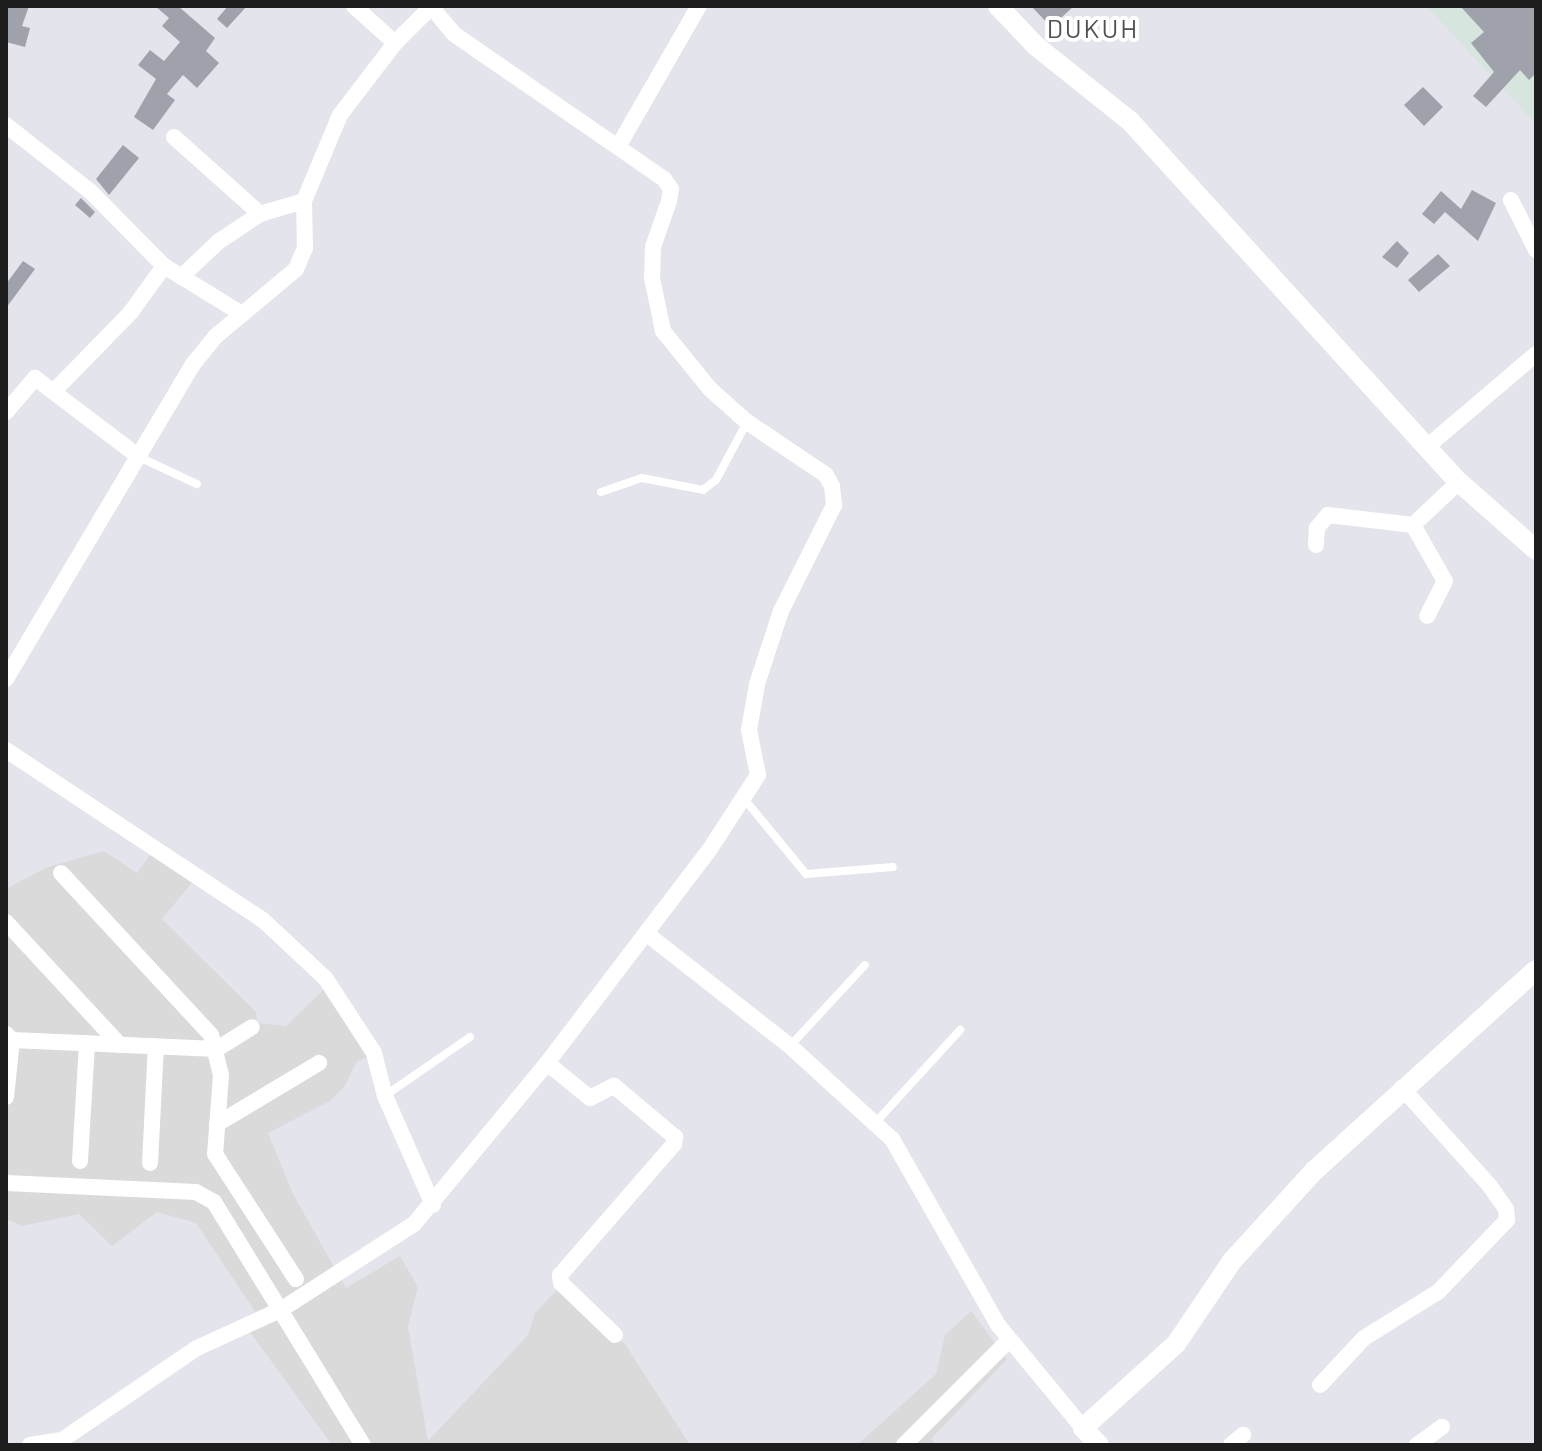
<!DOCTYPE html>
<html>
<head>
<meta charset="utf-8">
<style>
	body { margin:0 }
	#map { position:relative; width:1542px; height:1451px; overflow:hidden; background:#e4e4ed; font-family:Barlow,sans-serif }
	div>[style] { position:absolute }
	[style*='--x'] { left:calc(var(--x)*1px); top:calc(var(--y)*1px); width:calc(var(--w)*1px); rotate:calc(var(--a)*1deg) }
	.residential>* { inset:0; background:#dadadb }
	.industrial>* { inset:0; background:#d6e5de }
	.building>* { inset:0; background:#a0a2ab }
	.service>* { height:8px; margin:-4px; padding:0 4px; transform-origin:4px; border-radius:4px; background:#fff }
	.minor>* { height:16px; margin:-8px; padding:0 8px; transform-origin:8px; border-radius:8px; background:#fff }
	.tertiary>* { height:20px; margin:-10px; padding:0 10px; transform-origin:10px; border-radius:10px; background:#fff }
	span { translate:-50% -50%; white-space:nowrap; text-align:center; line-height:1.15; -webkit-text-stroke:8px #fff; paint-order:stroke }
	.quarter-label { font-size:26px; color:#505050; letter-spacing:2px }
	.frame { position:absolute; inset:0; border:8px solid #1d1d1d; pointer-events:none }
</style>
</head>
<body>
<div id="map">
	<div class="residential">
		<i style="clip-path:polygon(104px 851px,137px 873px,152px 852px,194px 880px,162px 919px,256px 1012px,257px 1023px,286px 1026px,323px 990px,368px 1057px,357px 1061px,345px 1086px,330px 1101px,268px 1133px,293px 1194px,346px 1288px,400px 1256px,418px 1287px,408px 1327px,428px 1441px,528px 1335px,535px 1313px,559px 1288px,625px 1344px,690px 1445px,332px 1445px,250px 1332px,264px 1325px,196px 1223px,157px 1212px,112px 1246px,79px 1214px,22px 1226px,6px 1219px,6px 889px,45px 868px)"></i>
		<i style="clip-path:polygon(971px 1311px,1007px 1359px,931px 1439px,937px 1445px,857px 1445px,936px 1374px,945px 1335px)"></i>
	</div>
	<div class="industrial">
		<i style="clip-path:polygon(1426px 6px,1536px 6px,1536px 124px)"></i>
	</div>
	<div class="building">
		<i style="clip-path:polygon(6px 6px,29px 6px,22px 26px,30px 28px,25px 47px,6px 42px)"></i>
		<i style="clip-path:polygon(155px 6px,178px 6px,215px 38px,206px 51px,219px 63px,197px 88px,183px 75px,167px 94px,175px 100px,153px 130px,134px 117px,156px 79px,138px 65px,150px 50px,164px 61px,180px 42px,162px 26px,169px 18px)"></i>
		<i style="clip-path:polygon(228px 6px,247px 6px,227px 28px,217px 19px)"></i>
		<i style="clip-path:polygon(1031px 6px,1074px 6px,1051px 27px)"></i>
		<i style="clip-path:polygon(1460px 6px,1536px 6px,1536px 73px,1529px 80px,1520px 70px,1486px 107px,1473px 96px,1494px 72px,1471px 43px,1484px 32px)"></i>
		<i style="clip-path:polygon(1423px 87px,1443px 107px,1424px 126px,1404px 105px)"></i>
		<i style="clip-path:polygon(123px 145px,139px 158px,109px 195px,96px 179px)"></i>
		<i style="clip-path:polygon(1472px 190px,1496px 203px,1478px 241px,1445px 212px,1434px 224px,1422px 214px,1441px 191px,1461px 209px)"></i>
		<i style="clip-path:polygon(81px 198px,95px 212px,90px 218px,75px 205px)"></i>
		<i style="clip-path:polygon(1397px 241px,1409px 253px,1397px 268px,1382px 257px)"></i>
		<i style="clip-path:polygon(1438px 254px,1450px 266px,1419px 292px,1408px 280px)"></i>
		<i style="clip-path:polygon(23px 261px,35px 269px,6px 308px,6px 284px)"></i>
	</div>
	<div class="service">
		<i style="--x:139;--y:457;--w:64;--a:25"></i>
		<i style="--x:601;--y:492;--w:43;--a:-18.9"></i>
		<i style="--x:642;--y:478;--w:62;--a:11.1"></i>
		<i style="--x:703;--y:490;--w:16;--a:-38"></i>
		<i style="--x:716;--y:480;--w:66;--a:-61.9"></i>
		<i style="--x:745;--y:800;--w:96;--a:50.5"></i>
		<i style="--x:806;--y:874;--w:87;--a:-4.6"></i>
		<i style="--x:790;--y:1046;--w:110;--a:-47.2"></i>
		<i style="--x:386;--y:1095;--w:102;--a:-34.6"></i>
		<i style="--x:876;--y:1122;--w:125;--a:-47.6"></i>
	</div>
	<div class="minor">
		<i style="--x:354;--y:6;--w:55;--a:42.1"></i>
		<i style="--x:6;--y:125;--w:107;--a:38.2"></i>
		<i style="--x:90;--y:191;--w:105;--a:45.4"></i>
		<i style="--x:164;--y:266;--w:92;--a:31.6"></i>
		<i style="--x:174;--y:137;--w:115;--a:41.8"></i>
		<i style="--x:619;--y:145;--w:160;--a:-60.1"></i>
		<i style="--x:1511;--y:200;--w:56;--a:63.4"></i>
		<i style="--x:181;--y:277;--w:51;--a:-43.4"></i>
		<i style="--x:218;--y:242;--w:50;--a:-33.7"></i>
		<i style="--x:260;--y:214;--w:46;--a:-16.5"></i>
		<i style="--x:55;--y:390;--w:109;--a:-45.7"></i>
		<i style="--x:131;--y:312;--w:57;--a:-54.3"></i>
		<i style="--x:6;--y:412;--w:45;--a:-49.5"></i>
		<i style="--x:35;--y:378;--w:131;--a:37.2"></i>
		<i style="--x:1429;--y:445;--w:140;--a:-40.4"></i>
		<i style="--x:1413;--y:525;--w:64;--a:60.3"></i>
		<i style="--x:1445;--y:581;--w:39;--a:117"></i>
		<i style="--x:1316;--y:545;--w:17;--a:-87"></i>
		<i style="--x:1317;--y:528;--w:17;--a:-50"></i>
		<i style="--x:1328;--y:515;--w:86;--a:6.7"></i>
		<i style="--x:1413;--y:525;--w:63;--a:-43.1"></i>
		<i style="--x:6;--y:679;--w:368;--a:-59.3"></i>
		<i style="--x:194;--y:363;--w:35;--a:-51"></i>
		<i style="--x:216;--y:336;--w:104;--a:-39.9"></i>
		<i style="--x:296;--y:269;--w:23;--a:-67"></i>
		<i style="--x:305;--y:248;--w:47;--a:-91.2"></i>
		<i style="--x:304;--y:201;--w:93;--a:-67.3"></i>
		<i style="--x:340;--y:115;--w:91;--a:-52.6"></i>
		<i style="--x:395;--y:43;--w:52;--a:-45"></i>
		<i style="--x:6;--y:750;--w:308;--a:33.5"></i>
		<i style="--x:263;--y:920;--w:86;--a:43.1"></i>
		<i style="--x:326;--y:979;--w:88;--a:57"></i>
		<i style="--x:374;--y:1053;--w:44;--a:75.7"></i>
		<i style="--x:385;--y:1096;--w:119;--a:66.2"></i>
		<i style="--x:61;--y:873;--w:221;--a:47.2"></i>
		<i style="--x:211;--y:1035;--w:41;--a:76"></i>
		<i style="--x:221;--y:1075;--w:79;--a:94.3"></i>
		<i style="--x:215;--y:1154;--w:149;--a:57.1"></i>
		<i style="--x:6;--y:922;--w:168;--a:47.2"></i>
		<i style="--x:647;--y:934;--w:182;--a:38.1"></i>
		<i style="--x:790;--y:1046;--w:138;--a:42.4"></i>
		<i style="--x:892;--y:1139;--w:214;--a:60.3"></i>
		<i style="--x:998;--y:1325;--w:134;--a:50.5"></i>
		<i style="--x:6;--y:1034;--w:8;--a:45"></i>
		<i style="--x:12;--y:1040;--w:205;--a:2.5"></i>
		<i style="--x:217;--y:1049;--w:41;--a:-32.2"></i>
		<i style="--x:547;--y:1063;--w:55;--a:39.1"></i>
		<i style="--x:590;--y:1098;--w:27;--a:-27"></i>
		<i style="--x:614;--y:1086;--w:80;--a:39.9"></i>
		<i style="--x:675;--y:1137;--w:7;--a:98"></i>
		<i style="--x:674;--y:1144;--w:174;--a:131"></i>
		<i style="--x:560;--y:1275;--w:8;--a:83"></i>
		<i style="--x:561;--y:1283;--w:75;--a:43.9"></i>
		<i style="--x:6;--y:1097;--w:57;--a:-84"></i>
		<i style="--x:217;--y:1124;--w:119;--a:-30.9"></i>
		<i style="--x:80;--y:1161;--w:118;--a:-86.6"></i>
		<i style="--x:150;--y:1163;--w:117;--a:-87.1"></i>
		<i style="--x:6;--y:1183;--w:190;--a:2.7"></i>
		<i style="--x:196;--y:1192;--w:21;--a:29"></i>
		<i style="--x:214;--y:1202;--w:285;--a:58.5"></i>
		<i style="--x:1320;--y:1385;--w:64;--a:-46.9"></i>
		<i style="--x:1364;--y:1338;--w:87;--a:-31.9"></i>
		<i style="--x:1438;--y:1292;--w:100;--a:-46.2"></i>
		<i style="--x:1507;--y:1220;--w:11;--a:-95"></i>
		<i style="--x:1506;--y:1209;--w:28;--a:-125"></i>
		<i style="--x:1490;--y:1186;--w:132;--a:-131.9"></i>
		<i style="--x:30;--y:1445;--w:32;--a:-9"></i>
		<i style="--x:62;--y:1440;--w:163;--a:-34.3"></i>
		<i style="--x:197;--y:1348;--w:94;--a:-24.6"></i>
		<i style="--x:282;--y:1309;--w:157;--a:-32.8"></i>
		<i style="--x:414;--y:1224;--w:209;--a:-50.4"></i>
		<i style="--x:547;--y:1063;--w:265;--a:-52.7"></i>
		<i style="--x:708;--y:852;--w:92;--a:-57"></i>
		<i style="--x:758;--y:775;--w:46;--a:-101.3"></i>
		<i style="--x:749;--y:730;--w:47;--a:-80.1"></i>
		<i style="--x:757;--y:684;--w:77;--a:-71.8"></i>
		<i style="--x:781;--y:611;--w:119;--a:-63.4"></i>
		<i style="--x:834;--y:505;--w:19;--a:-96"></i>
		<i style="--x:832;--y:486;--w:13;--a:-119"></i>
		<i style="--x:826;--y:475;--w:95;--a:-146.1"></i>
		<i style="--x:747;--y:422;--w:50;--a:-138.3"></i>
		<i style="--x:710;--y:389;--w:75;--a:-129"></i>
		<i style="--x:663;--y:331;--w:54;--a:-101.7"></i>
		<i style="--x:652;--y:278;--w:31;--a:-88"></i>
		<i style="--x:653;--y:247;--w:49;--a:-70.8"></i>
		<i style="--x:669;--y:201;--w:12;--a:-81"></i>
		<i style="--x:671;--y:189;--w:12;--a:-125"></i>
		<i style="--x:664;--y:179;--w:255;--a:-145.4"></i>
		<i style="--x:454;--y:34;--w:33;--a:-130"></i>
		<i style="--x:904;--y:1445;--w:148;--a:-45"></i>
		<i style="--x:1231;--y:1445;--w:16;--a:-40"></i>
		<i style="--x:1417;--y:1445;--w:31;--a:-36"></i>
	</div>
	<div class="tertiary">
		<i style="--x:998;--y:6;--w:55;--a:46.5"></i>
		<i style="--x:1036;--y:46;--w:120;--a:38.6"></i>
		<i style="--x:1130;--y:121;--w:488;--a:47.7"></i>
		<i style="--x:1459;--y:482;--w:103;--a:41.4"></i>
		<i style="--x:1099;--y:1445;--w:23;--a:-133"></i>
		<i style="--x:1083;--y:1428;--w:125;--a:-42.1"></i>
		<i style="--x:1176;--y:1344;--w:100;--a:-56"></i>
		<i style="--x:1232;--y:1261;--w:122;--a:-47.7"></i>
		<i style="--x:1314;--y:1171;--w:299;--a:-42.2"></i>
	</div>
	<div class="quarter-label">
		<span style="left:1093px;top:28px">DUKUH</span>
	</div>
	<div class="frame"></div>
</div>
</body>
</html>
